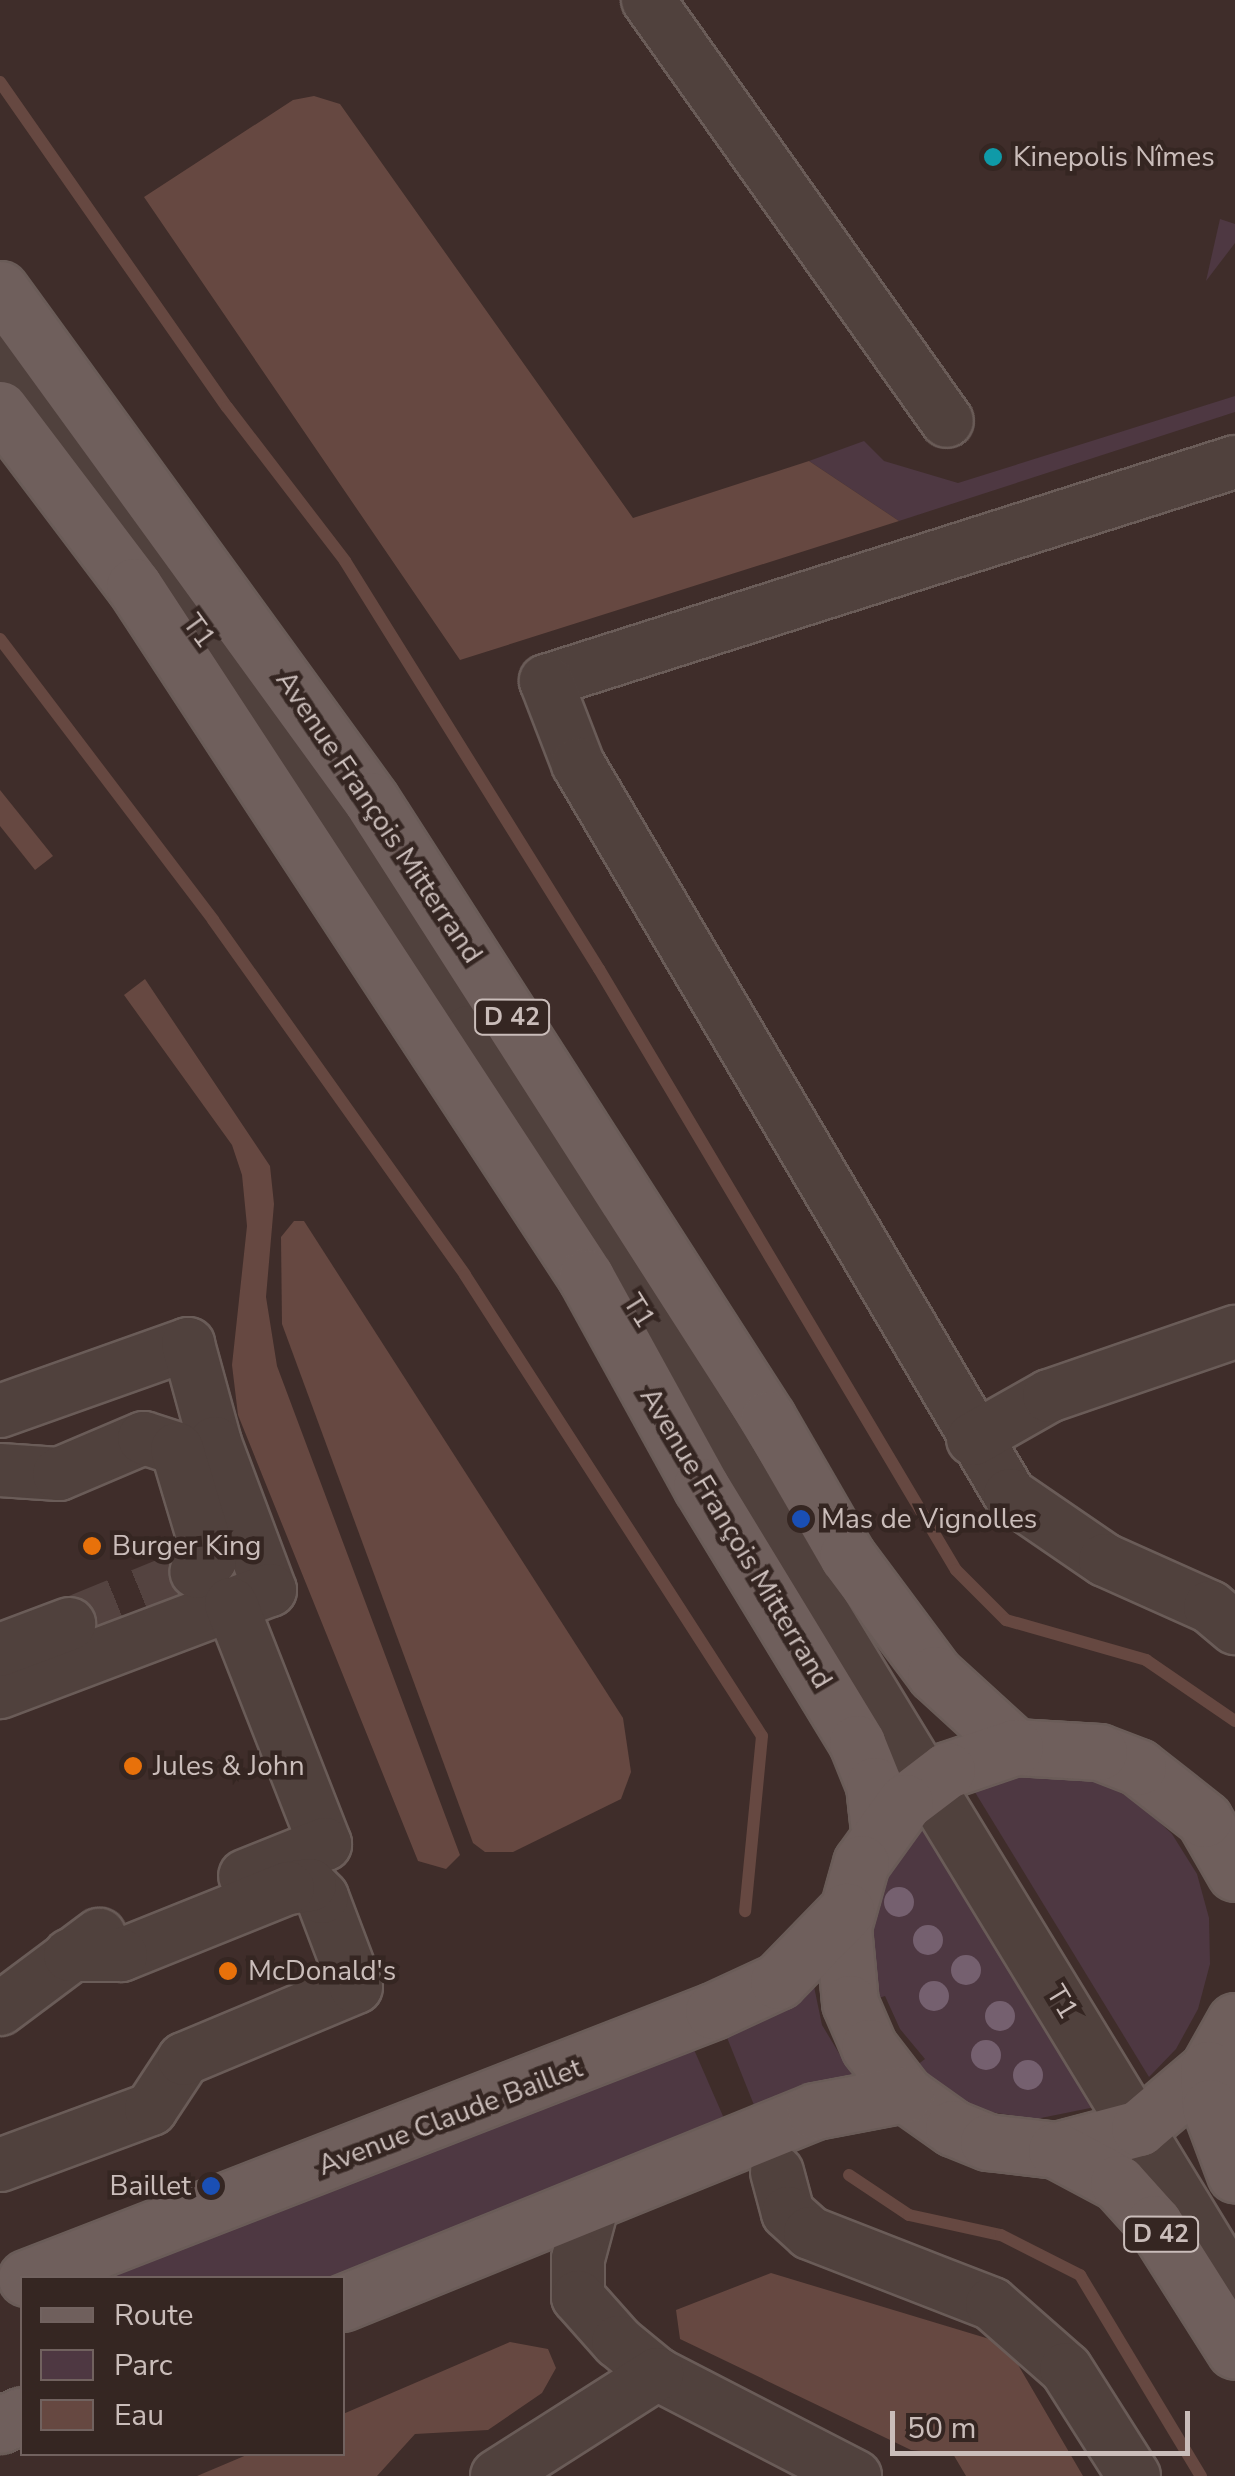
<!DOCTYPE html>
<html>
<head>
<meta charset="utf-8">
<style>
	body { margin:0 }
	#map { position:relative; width:1235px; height:2476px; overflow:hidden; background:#3f2d2a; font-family:"Nunito Sans",sans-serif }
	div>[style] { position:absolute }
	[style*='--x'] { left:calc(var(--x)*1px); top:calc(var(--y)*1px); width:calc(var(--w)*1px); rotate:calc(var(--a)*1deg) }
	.green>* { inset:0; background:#4e3842 }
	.water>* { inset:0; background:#664841 }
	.stream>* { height:12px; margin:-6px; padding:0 6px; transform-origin:6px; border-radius:6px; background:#664841 }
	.minor-tunnel>* { height:52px; margin-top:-26px; transform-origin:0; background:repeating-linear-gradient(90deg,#544340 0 52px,transparent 0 78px) }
	.roads { filter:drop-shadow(2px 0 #6a5c58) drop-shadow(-2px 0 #6a5c58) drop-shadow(0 2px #6a5c58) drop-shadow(0 -2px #6a5c58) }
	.minor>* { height:52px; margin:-26px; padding:0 26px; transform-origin:26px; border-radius:26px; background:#50413d }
	.major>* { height:55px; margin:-27.5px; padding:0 27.5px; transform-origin:27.5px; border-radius:27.5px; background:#6f5f5c }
	.trees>* { width:30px; height:30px; margin:-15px; border-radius:50%; background:#75606f }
	.dots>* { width:28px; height:28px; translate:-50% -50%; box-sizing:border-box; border:5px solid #352622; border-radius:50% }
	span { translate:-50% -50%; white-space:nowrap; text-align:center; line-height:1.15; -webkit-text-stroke:9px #352622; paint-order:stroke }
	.shield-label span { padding:2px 8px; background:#352622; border:2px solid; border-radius:8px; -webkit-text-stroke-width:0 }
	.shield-label { font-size:25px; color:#cabdba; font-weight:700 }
	.poi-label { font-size:28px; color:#cabdba }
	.left { translate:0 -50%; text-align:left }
	.right { translate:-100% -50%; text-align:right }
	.street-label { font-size:28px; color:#cabdba }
	.legend { position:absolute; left:20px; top:2276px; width:325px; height:180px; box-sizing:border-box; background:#352622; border:2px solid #71625f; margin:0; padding:12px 18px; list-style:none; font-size:30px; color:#cabdba }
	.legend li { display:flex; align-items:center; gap:20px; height:50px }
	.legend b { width:50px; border:2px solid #71625f }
	.scale { position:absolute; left:890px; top:2411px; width:300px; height:45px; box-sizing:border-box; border:5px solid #cabdba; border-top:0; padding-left:12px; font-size:30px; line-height:35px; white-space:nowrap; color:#cabdba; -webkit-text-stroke:8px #352622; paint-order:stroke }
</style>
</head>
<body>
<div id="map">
	<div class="green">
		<i style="clip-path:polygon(1220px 219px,1235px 224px,1235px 243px,1206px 281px)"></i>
		<i style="clip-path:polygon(1235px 396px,1235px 412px,899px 521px,809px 461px,864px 441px,884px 461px,958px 483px)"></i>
		<i style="clip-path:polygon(1053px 1770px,1098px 1780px,1139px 1803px,1172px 1834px,1197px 1874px,1209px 1918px,1210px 1964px,1198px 2009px,1176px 2049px,1149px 2077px,970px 1784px,1006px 1771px)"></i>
		<i style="clip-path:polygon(923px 1809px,1105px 2105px,1036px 2119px,983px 2111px,935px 2088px,913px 2068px,925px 2059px,900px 2029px,885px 1996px,869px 2001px,866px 1898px)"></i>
		<i style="clip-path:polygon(811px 1972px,822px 2025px,857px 2083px,756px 2110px,722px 2025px)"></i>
		<i style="clip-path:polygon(689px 2038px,726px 2123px,331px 2278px,82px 2278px)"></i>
	</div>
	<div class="water">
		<i style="clip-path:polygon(314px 96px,340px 104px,633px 518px,809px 461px,899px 521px,460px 660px,144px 197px,293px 100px)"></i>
		<i style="clip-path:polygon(0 790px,53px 856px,35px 870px,0 826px)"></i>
		<i style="clip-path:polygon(145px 979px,270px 1166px,274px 1204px,266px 1297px,277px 1366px,460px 1855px,446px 1869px,418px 1861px,238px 1415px,232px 1365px,247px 1226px,242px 1175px,232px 1145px,124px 995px)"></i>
		<i style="clip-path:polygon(294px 1221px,304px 1221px,623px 1718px,631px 1772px,621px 1799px,513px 1852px,485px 1852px,473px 1843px,282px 1324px,281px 1237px)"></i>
		<i style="clip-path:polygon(771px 2273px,1006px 2344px,1083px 2476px,966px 2476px,953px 2454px,911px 2450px,680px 2339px,676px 2310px)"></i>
		<i style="clip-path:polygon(510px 2342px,548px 2349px,556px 2368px,542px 2393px,488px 2430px,415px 2434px,377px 2476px,197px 2476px,249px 2454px,342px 2454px,343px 2414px)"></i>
	</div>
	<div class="stream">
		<i style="--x:0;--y:82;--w:396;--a:55.1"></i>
		<i style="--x:227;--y:407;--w:194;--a:52.5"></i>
		<i style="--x:345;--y:561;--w:481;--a:58.1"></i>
		<i style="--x:599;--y:969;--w:699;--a:59.29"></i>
		<i style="--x:956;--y:1570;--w:71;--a:45"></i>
		<i style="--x:1006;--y:1620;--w:146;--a:15.9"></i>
		<i style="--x:1146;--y:1660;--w:108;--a:34.4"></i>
		<i style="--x:0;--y:639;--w:353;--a:52.8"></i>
		<i style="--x:213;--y:920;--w:435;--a:54.6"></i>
		<i style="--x:465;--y:1275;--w:548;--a:57.21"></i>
		<i style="--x:762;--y:1736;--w:176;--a:95.5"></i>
		<i style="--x:849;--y:2175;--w:72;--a:33.7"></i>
		<i style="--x:909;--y:2215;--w:94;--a:12.3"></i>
		<i style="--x:1001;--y:2235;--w:89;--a:26.9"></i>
		<i style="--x:1080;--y:2275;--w:235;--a:59"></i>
	</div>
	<div class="minor-tunnel">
		<i style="--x:69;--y:1624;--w:137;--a:-22.3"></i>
	</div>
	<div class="roads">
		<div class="minor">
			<i style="--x:648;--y:0;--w:516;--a:54.62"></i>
			<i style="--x:0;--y:362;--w:434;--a:53.7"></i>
			<i style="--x:257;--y:712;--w:384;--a:56.5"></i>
			<i style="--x:469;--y:1032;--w:1472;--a:58.64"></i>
			<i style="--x:1235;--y:462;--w:723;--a:162.37"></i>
			<i style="--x:546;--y:681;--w:89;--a:68.9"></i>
			<i style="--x:578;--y:764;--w:849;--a:59.42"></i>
			<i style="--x:1010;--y:1495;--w:115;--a:34.4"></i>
			<i style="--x:1105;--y:1560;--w:115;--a:24.1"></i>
			<i style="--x:1210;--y:1607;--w:33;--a:40"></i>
			<i style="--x:0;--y:1411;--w:200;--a:-19.6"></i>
			<i style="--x:188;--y:1344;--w:103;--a:74.7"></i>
			<i style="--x:215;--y:1443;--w:157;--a:69.5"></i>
			<i style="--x:270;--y:1590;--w:289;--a:159.3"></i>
			<i style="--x:973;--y:1439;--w:87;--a:-29.5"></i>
			<i style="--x:1049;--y:1396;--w:197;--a:-19"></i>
			<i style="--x:0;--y:1470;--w:59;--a:3.9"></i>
			<i style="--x:59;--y:1474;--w:92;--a:-23"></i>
			<i style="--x:144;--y:1438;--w:35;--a:18"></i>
			<i style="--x:177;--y:1449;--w:116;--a:73.4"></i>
			<i style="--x:210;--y:1560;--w:18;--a:139"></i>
			<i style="--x:231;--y:1604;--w:258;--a:68.6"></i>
			<i style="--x:325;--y:1844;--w:86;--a:158.2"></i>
			<i style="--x:0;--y:1650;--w:74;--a:-20.6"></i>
			<i style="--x:0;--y:2009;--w:124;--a:-36.8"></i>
			<i style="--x:0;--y:2165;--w:161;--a:-20.3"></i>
			<i style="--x:151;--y:2109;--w:60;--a:-56.6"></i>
			<i style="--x:184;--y:2059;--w:186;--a:-22.7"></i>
			<i style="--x:356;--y:1987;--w:96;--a:-110.7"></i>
			<i style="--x:322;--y:1897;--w:17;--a:-135"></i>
			<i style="--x:310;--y:1885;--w:22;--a:172"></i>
			<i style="--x:288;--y:1888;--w:180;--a:158.1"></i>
			<i style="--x:121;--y:1955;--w:51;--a:180"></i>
			<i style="--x:777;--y:2172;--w:42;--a:75"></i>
			<i style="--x:788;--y:2213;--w:30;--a:42"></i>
			<i style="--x:810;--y:2233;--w:195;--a:21.3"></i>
			<i style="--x:992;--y:2304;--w:98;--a:41.3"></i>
			<i style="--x:1066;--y:2369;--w:127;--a:57.6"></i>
			<i style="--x:593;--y:2203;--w:58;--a:105"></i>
			<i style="--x:578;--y:2259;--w:38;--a:90"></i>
			<i style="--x:578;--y:2297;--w:60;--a:48.4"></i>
			<i style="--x:618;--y:2342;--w:50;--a:39.4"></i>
			<i style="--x:657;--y:2374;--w:223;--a:27.3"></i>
			<i style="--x:497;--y:2476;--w:190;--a:-32.5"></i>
		</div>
		<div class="major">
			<i style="--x:0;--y:289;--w:631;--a:54.02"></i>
			<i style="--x:371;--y:800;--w:735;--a:57.33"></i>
			<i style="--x:768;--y:1419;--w:158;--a:60"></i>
			<i style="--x:847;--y:1556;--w:147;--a:53.3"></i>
			<i style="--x:935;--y:1674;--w:108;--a:42.4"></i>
			<i style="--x:0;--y:409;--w:222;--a:52.9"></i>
			<i style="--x:134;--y:586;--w:826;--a:56.81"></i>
			<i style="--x:586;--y:1277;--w:239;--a:61.2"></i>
			<i style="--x:701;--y:1486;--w:301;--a:58.7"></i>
			<i style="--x:857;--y:1743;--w:45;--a:68"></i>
			<i style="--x:874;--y:1785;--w:46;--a:83.8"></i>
			<i style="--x:1235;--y:1873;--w:62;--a:-119.9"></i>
			<i style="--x:1204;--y:1819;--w:84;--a:-141.8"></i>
			<i style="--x:1138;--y:1767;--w:42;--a:-159"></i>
			<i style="--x:1099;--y:1752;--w:84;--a:-176.6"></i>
			<i style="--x:1015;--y:1747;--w:72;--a:161.3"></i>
			<i style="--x:947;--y:1770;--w:53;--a:142.7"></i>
			<i style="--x:905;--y:1802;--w:75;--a:125.8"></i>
			<i style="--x:861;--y:1863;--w:66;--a:105.7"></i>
			<i style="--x:843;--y:1927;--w:76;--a:84.7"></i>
			<i style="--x:850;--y:2003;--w:48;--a:66.6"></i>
			<i style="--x:869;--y:2047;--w:59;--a:52.5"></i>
			<i style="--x:905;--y:2094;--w:59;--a:35.3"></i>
			<i style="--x:953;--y:2128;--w:38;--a:22"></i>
			<i style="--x:988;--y:2142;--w:68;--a:6.7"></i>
			<i style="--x:1056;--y:2150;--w:86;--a:-14.8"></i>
			<i style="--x:1139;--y:2128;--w:91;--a:-40.5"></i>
			<i style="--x:1208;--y:2069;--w:55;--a:-60.6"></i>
			<i style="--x:1208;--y:2069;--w:38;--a:87"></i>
			<i style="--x:1210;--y:2107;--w:72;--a:69.5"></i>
			<i style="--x:1056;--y:2150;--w:70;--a:28"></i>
			<i style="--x:1118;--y:2183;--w:54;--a:48"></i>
			<i style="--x:1154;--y:2223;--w:151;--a:57.7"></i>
			<i style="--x:26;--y:2278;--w:737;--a:-21.24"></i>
			<i style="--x:713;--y:2011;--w:72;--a:-24.8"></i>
			<i style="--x:778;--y:1981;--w:98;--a:-45.8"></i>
			<i style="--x:342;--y:2303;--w:510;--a:-22.09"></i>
			<i style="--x:815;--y:2111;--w:92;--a:-10.7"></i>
			<i style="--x:0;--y:2425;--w:24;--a:-24"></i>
		</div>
	</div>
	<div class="trees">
		<i style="left:899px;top:1902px"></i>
		<i style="left:928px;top:1940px"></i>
		<i style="left:966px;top:1970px"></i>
		<i style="left:934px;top:1996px"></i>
		<i style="left:1000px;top:2016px"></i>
		<i style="left:986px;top:2055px"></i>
		<i style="left:1028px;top:2075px"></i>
	</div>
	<div class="dots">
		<i style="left:993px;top:157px;background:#0f9aa8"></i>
		<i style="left:801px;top:1519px;background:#1a4fb4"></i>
		<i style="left:92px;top:1546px;background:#e8710a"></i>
		<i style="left:133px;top:1766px;background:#e8710a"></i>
		<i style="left:228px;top:1971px;background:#e8710a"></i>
		<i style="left:211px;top:2186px;background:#1a4fb4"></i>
	</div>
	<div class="shield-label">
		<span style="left:512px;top:1017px">D 42</span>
		<span style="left:1161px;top:2234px">D 42</span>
	</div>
	<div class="poi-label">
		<span class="left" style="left:1013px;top:157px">Kinepolis Nîmes</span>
		<span class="left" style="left:821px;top:1519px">Mas de Vignolles</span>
		<span class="left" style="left:112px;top:1546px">Burger King</span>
		<span class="left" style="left:153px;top:1766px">Jules &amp; John</span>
		<span class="left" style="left:248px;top:1971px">McDonald's</span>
		<span class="right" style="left:191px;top:2186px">Baillet</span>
	</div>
	<div class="street-label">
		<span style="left:199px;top:631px;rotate:54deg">T1</span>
		<span style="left:379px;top:817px;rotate:56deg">Avenue François Mitterrand</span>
		<span style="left:639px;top:1311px;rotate:58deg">T1</span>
		<span style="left:736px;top:1538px;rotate:59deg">Avenue François Mitterrand</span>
		<span style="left:1062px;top:2002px;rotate:59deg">T1</span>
		<span style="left:450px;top:2117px;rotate:-21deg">Avenue Claude Baillet</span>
	</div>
	<ul class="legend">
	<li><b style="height:12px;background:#6f5f5c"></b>Route</li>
	<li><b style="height:28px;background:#4e3842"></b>Parc</li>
	<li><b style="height:28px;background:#664841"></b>Eau</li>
	</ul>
	<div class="scale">50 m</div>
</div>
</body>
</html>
